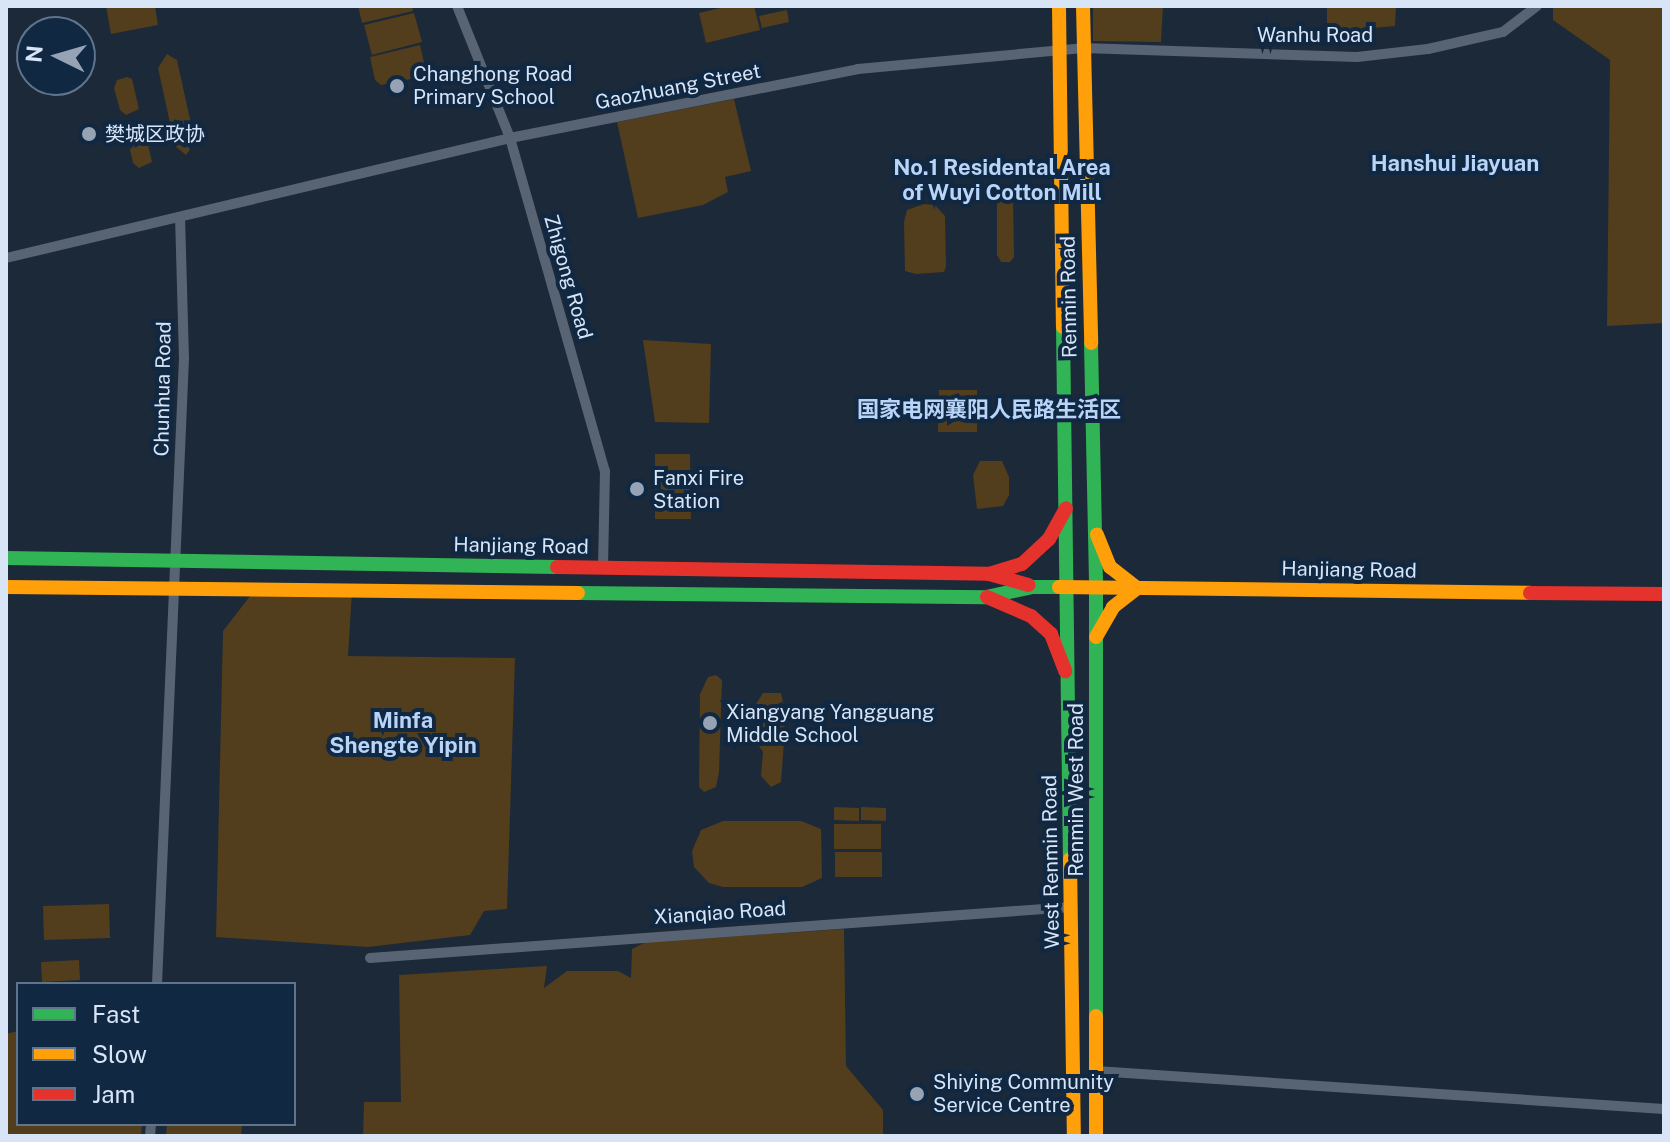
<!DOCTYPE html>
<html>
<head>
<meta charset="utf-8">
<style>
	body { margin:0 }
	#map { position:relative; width:1670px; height:1142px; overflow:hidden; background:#1c2938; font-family:"Public Sans","Noto Sans SC",sans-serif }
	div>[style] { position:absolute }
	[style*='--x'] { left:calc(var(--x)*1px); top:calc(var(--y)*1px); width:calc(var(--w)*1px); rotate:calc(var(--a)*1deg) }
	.green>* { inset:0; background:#523d1d }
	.street>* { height:10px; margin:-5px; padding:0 5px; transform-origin:5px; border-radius:5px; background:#586473 }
	.fast>* { height:14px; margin:-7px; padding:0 7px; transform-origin:7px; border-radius:7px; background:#30b455 }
	.slow>* { height:14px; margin:-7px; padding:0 7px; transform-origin:7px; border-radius:7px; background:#ff9f0a }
	.jam>* { height:14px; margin:-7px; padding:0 7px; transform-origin:7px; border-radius:7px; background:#e5322d }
	.dots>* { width:22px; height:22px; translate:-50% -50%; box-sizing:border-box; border:4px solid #112843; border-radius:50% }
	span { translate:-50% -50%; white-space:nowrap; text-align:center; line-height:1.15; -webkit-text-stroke:8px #112843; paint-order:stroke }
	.street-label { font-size:20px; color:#d7e5f7 }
	.poi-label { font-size:20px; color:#d7e5f7 }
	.left { translate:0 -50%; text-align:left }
	.neighbourhood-label { font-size:22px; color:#b8d4f8; font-weight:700 }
	.frame { position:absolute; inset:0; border:8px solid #d7e5f7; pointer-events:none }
	.legend { position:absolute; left:16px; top:982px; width:280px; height:144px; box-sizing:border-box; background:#112843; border:2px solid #60748b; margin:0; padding:10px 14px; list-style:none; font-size:24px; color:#d7e5f7 }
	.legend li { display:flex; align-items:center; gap:16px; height:40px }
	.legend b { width:40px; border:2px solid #60748b }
	.north { position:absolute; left:16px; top:16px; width:80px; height:80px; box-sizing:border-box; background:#112843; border:2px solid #60748b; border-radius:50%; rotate:275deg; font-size:22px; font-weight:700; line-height:32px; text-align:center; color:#d7e5f7 }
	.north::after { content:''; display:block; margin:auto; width:28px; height:36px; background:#96a3b4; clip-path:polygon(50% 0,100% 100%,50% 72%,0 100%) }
</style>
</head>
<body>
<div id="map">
	<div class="green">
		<i style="clip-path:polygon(106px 6px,155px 6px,158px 25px,111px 34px)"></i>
		<i style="clip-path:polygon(358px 6px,412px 6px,413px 11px,362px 23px)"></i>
		<i style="clip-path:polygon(729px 6px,754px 6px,760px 30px,706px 43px,699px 13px)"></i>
		<i style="clip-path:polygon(1093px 6px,1163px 6px,1161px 42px,1093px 41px)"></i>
		<i style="clip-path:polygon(1327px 6px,1396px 6px,1395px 26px,1327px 32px)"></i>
		<i style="clip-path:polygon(1553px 6px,1664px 6px,1664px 323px,1607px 326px,1610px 60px,1553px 20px)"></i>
		<i style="clip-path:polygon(787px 10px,789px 22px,762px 28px,759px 16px)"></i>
		<i style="clip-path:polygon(414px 13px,422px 42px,372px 55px,364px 25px)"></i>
		<i style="clip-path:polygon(420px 45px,426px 71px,420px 77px,381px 85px,375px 80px,370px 57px)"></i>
		<i style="clip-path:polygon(167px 54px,177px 60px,195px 142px,186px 155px,175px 146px,158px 68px)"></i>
		<i style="clip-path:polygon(127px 77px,132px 79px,139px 109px,126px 115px,120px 110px,114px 88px,117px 80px)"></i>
		<i style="clip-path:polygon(734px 99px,751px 171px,725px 177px,728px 192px,703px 205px,638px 218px,617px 122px)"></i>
		<i style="clip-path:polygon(140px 130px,145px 132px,152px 162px,139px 168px,133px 163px,128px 141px,130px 133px)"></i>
		<i style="clip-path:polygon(997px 198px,1013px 198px,1014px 257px,1010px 262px,1001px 262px,997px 255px)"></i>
		<i style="clip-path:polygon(924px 204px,935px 205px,945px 216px,946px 266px,944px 272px,916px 274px,905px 271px,904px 222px,907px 210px)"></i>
		<i style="clip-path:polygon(643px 340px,711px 344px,709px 423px,655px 422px)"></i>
		<i style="clip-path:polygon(939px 390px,977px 390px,977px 432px,938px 432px)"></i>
		<i style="clip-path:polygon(655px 454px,690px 454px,691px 519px,655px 519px)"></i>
		<i style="clip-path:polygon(980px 461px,1002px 461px,1009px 477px,1009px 495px,1003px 506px,977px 509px,973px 475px)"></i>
		<i style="clip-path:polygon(254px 591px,352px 592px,348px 656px,515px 658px,507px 909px,484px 911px,470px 935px,368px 947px,216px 937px,223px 631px)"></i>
		<i style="clip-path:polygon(716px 675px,722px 680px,719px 772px,716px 787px,704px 792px,699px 787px,700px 694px,708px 677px)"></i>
		<i style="clip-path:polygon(763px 693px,781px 693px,786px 715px,781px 782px,771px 787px,761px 776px,763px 752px,757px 743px,756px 704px)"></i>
		<i style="clip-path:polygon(834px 807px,859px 808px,859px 821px,834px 820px)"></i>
		<i style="clip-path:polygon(861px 807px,886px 808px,886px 821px,861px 820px)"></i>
		<i style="clip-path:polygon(723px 821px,801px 821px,821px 829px,822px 878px,802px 887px,723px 887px,709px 883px,694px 867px,692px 851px,701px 830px)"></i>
		<i style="clip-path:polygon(834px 824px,881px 824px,881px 849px,834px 849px)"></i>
		<i style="clip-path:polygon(835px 852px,882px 852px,882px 877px,835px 877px)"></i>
		<i style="clip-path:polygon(109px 904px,110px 938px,44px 940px,43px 906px)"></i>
		<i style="clip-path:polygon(844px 929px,846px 1066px,883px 1110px,883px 1136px,363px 1136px,364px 1102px,401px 1102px,399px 975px,547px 966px,544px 988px,567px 971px,618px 971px,631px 978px,632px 949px,646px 942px)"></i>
		<i style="clip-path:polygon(79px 960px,80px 980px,42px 982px,41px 962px)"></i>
		<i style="clip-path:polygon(18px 1031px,18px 1124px,142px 1124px,141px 1136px,6px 1136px,6px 1034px)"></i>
		<i style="clip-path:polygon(167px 1124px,242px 1124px,241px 1136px,166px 1136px)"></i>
	</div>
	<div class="street">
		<i style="--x:457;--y:6;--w:142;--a:68.1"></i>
		<i style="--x:510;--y:138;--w:346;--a:74.1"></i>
		<i style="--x:605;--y:471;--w:95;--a:91.2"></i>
		<i style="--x:6;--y:258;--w:518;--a:-13.39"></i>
		<i style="--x:510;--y:138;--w:355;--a:-11.2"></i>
		<i style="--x:858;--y:69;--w:226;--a:-5.3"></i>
		<i style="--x:1083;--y:48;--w:274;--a:1.9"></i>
		<i style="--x:1357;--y:57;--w:71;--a:-6.4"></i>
		<i style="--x:1428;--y:49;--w:77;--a:-12.8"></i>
		<i style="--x:1503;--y:32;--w:43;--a:-37.4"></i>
		<i style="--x:370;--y:958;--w:704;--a:-4.16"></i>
		<i style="--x:157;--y:984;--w:626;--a:-87.53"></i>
		<i style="--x:184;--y:359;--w:142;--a:-91.6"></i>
		<i style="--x:1096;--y:1071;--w:569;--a:3.83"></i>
		<i style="--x:150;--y:1136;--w:12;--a:-85"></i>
	</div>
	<div class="fast">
		<i style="--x:1063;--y:327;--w:532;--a:89.25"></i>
		<i style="--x:1091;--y:343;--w:245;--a:88.8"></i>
		<i style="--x:1096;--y:588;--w:428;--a:90"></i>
		<i style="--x:6;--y:558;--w:551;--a:0.94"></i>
		<i style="--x:578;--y:593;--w:408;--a:0.6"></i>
		<i style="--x:986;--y:597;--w:48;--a:-12"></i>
		<i style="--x:1033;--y:587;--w:26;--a:0"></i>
	</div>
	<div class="slow">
		<i style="--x:1059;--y:6;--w:321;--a:89.3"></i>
		<i style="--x:1083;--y:6;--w:337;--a:88.6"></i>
		<i style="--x:6;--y:587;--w:572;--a:0.6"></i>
		<i style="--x:1059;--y:587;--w:471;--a:0.7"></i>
		<i style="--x:1096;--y:637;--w:34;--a:-60"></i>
		<i style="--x:1113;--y:607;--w:31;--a:-38"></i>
		<i style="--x:1137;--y:588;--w:34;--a:-142"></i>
		<i style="--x:1110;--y:567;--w:35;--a:-112"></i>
		<i style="--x:1070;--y:859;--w:277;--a:89.2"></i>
		<i style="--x:1096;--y:1016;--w:120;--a:90"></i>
	</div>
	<div class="jam">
		<i style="--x:557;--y:567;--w:432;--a:0.9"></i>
		<i style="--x:989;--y:574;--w:41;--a:15.4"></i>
		<i style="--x:989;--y:574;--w:34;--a:-17"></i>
		<i style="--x:1022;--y:564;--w:37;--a:-43"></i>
		<i style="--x:1049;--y:539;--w:35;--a:-61"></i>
		<i style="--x:1530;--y:593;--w:134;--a:0.4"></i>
		<i style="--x:987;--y:597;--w:48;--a:23.4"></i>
		<i style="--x:1031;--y:616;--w:27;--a:42"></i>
		<i style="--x:1051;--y:634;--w:40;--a:69"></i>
	</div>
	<div class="dots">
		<i style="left:397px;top:86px;background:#96a3b4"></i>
		<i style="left:89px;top:134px;background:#96a3b4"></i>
		<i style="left:637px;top:489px;background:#96a3b4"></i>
		<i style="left:710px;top:723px;background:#96a3b4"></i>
		<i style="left:917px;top:1094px;background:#96a3b4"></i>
	</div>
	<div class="street-label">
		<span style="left:1315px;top:35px">Wanhu Road</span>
		<span style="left:678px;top:87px;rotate:-11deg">Gaozhuang Street</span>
		<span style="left:568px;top:277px;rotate:74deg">Zhigong Road</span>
		<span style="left:1069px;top:297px;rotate:-91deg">Renmin Road</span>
		<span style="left:163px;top:389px;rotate:-89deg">Chunhua Road</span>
		<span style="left:521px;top:546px;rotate:1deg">Hanjiang Road</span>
		<span style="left:1349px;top:570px;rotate:1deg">Hanjiang Road</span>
		<span style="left:1076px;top:790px;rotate:-90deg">Renmin West Road</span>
		<span style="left:1051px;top:862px;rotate:-91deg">West Renmin Road</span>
		<span style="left:720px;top:913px;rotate:-4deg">Xianqiao Road</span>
	</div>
	<div class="poi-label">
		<span class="left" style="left:413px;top:86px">Changhong Road<br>Primary School</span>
		<span class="left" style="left:105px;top:134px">樊城区政协</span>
		<span class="left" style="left:653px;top:490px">Fanxi Fire<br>Station</span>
		<span class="left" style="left:726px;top:724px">Xiangyang Yangguang<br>Middle School</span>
		<span class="left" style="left:933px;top:1094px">Shiying Community<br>Service Centre</span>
	</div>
	<div class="neighbourhood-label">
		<span style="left:1455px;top:164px">Hanshui Jiayuan</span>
		<span style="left:1002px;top:180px">No.1 Residental Area<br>of Wuyi Cotton Mill</span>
		<span style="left:989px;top:410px">国家电网襄阳人民路生活区</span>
		<span style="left:403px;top:733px">Minfa<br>Shengte Yipin</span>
	</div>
	<div class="frame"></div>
	<ul class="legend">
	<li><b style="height:10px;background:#30b455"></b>Fast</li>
	<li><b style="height:10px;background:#ff9f0a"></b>Slow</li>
	<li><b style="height:10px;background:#e5322d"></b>Jam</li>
	</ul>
	<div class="north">N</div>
</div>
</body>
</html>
